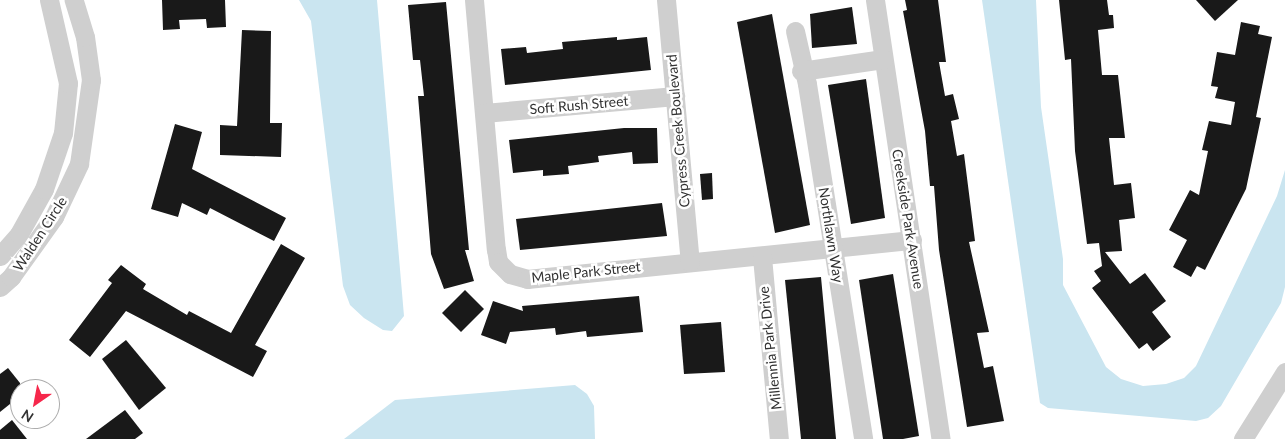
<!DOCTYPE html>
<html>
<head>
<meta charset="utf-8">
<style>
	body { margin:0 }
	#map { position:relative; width:1285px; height:439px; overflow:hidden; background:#fff; font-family:Lato,sans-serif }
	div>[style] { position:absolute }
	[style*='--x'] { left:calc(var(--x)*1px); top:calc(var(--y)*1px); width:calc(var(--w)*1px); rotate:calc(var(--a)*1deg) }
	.water>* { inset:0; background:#cae5f0 }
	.building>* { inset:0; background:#191919 }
	.minor>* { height:19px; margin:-9.5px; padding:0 9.5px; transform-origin:9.5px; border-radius:9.5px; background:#cfcfcf }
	span { translate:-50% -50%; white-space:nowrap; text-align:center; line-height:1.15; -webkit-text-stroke:5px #fff; paint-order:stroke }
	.street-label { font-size:14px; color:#323232 }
	.north { position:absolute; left:10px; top:379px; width:50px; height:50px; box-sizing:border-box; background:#fff; border:1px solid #adadad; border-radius:50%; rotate:213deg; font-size:14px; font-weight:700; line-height:20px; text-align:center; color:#323232 }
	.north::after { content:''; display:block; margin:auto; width:18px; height:22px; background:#f6274b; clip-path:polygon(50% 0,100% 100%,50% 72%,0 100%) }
</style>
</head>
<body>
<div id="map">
	<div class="water">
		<i style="clip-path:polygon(299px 0,377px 0,404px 316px,392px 331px,383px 330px,364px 318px,350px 305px,343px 286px,311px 21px)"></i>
		<i style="clip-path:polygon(982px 0,1036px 0,1041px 107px,1063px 259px,1063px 285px,1106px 367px,1121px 379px,1143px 386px,1166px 384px,1184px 378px,1196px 366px,1277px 196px,1285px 170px,1285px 287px,1281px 303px,1221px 406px,1208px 418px,1196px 421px,1048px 408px,1040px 403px)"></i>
		<i style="clip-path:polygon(575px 385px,587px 394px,594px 406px,595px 439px,344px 439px,395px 400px)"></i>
	</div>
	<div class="building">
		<i style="clip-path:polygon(162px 0,225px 0,226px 27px,207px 28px,206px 19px,179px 20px,180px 29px,163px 30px)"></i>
		<i style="clip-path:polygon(905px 0,938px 0,946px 62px,939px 62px,945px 96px,953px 94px,959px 119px,951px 121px,957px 156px,964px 154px,975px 241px,969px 242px,989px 332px,977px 333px,984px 368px,993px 366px,1004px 421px,967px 427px,939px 250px,934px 186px,930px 186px,925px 131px,903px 11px,907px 10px)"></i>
		<i style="clip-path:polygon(1059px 0,1107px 0,1109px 15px,1113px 15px,1114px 28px,1098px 30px,1102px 75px,1118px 75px,1125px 138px,1109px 138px,1114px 185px,1131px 183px,1135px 218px,1119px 220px,1122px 251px,1105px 252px,1130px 284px,1145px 273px,1166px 301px,1152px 312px,1171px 337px,1153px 351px,1147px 343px,1139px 349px,1092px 288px,1101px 281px,1094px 271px,1102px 266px,1099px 243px,1087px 244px,1075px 151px,1071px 59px,1065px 60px)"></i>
		<i style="clip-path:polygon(1196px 0,1238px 0,1215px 21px)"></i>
		<i style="clip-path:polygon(446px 2px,469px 250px,465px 250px,474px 281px,444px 289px,431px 254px,418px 96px,424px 96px,420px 60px,413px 60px,408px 5px)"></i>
		<i style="clip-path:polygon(852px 7px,857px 44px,812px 48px,810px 14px)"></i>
		<i style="clip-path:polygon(772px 14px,810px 225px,775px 233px,737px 22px)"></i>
		<i style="clip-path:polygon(1241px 22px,1260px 26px,1258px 34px,1272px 37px,1256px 117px,1261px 118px,1246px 189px,1205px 270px,1197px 266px,1191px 277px,1173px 267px,1187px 240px,1169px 230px,1190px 190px,1199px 195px,1208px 151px,1202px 150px,1209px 121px,1231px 125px,1235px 102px,1215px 98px,1218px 87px,1211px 86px,1217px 52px,1235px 55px)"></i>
		<i style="clip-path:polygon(242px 30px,271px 31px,270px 123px,282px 123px,281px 157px,220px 155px,220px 125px,237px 126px)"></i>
		<i style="clip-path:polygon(617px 37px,617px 40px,647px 37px,651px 70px,505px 85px,501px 49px,526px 47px,527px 53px,563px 49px,562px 42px)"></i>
		<i style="clip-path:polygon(866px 79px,885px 218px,851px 224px,828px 85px)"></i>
		<i style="clip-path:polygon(175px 124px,202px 132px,192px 169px,286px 218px,274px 241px,210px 208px,207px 215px,182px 203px,178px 217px,151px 209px)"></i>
		<i style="clip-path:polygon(624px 128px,657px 128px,658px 163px,633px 164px,632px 152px,598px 156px,599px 162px,568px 166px,569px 174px,543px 176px,543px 170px,513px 173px,509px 140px)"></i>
		<i style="clip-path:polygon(712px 173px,713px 199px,702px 200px,700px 174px)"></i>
		<i style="clip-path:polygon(662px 203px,667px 236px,520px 250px,516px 219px)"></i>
		<i style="clip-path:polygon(281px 244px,305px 258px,255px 345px,267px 351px,253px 377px,126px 311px,90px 357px,69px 340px,112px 283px,108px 280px,121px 265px,146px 284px,143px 289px,187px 315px,189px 311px,231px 333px)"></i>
		<i style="clip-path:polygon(893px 274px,919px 436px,903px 439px,883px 439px,859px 280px)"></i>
		<i style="clip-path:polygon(821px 277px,836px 439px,801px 439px,785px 280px)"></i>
		<i style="clip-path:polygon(465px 290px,484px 309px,461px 332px,442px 313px)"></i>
		<i style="clip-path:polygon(639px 296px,643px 332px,587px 337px,586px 331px,556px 335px,555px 328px,510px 332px,506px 344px,481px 335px,493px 301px,523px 311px,522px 306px)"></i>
		<i style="clip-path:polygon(721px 322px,725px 372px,684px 374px,680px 325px)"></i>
		<i style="clip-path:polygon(126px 340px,166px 388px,139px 410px,102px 359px)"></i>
		<i style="clip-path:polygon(8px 368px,20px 383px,20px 396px,0 412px,0 374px)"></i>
		<i style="clip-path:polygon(125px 410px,143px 433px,135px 439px,86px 439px)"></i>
		<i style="clip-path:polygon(12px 420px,27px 439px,0 439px,0 430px)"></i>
	</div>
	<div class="minor">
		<i style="--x:474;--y:0;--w:250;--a:85"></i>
		<i style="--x:496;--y:249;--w:13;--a:81"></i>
		<i style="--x:498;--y:262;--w:17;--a:45"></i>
		<i style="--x:510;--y:274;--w:18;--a:16"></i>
		<i style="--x:527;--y:279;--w:387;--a:-5.8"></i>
		<i style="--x:666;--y:0;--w:263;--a:84.8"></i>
		<i style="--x:875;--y:0;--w:444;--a:81.5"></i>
		<i style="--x:795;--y:31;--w:54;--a:77.2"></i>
		<i style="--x:807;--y:84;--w:359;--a:81"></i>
		<i style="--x:801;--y:71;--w:83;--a:-8.3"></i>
		<i style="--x:484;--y:113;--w:192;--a:-5.1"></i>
		<i style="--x:0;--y:256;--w:29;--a:-49"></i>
		<i style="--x:19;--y:234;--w:51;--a:-60.9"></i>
		<i style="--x:44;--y:189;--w:59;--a:-71.3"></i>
		<i style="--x:63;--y:133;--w:50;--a:-84.3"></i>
		<i style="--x:68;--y:83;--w:85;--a:-102.9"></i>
		<i style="--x:762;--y:257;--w:183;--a:84.7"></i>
		<i style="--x:0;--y:287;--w:15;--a:-42"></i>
		<i style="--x:11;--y:277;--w:74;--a:-54.4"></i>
		<i style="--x:54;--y:217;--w:59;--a:-64.7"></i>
		<i style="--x:79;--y:164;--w:85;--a:-81.9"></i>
		<i style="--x:91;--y:80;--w:43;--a:-97.9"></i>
		<i style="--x:85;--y:37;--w:39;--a:-107"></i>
		<i style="--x:1243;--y:439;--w:79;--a:-57.9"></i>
	</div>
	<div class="street-label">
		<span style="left:579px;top:105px;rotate:-5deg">Soft Rush Street</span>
		<span style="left:678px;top:131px;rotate:-95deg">Cypress Creek Boulevard</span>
		<span style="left:908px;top:219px;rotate:81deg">Creekside Park Avenue</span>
		<span style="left:40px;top:234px;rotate:-57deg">Walden Circle</span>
		<span style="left:831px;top:235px;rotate:81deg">Northlawn Way</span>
		<span style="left:586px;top:272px;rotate:-6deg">Maple Park Street</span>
		<span style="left:770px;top:348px;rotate:-96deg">Millennia Park Drive</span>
	</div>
	<div class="north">N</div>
</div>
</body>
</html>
